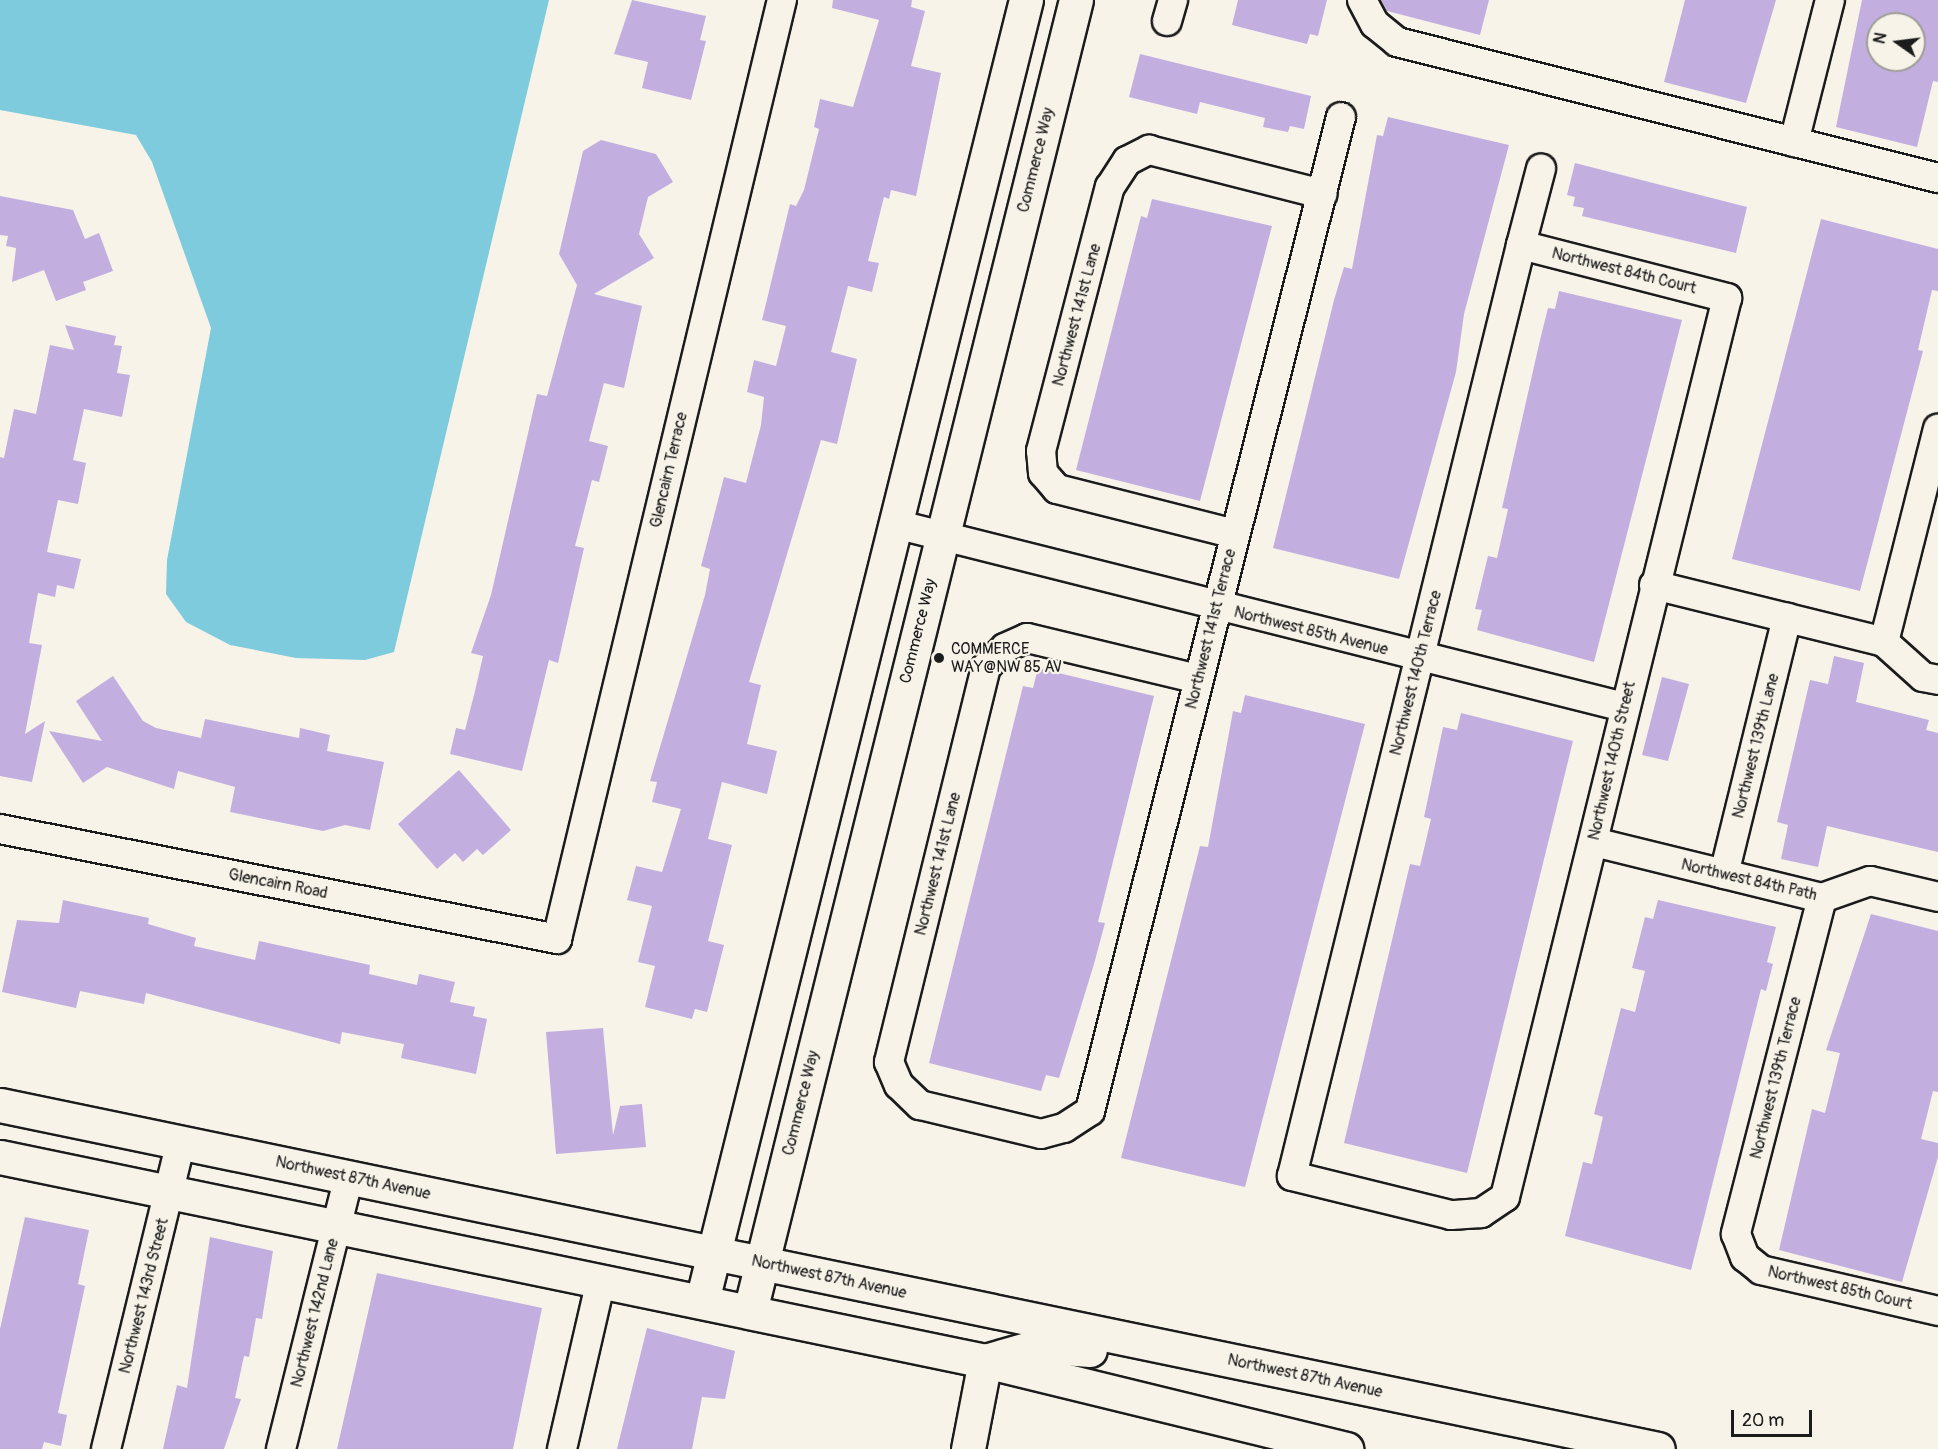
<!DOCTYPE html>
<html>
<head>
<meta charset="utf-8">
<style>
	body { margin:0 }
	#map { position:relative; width:1938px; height:1449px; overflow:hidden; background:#f7f3e8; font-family:Pangolin,sans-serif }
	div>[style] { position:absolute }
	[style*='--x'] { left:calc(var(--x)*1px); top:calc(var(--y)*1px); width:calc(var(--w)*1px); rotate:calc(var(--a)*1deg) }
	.water>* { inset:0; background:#7ecbdd }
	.building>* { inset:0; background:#c2afe0 }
	.roads { filter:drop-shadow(2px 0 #1c1c1c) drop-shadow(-2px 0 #1c1c1c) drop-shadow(0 2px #1c1c1c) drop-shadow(0 -2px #1c1c1c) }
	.minor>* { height:28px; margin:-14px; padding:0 14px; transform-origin:14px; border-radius:14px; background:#f7f3e8 }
	.tertiary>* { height:33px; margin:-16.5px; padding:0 16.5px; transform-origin:16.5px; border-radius:16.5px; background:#f7f3e8 }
	.secondary>* { height:33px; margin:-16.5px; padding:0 16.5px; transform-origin:16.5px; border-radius:16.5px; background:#f7f3e8 }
	.dots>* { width:16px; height:16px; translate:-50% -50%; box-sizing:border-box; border:3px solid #f7f3e8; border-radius:50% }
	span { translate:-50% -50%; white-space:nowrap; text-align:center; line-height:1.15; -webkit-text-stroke:4.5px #f7f3e8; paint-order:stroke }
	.street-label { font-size:16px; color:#1c1c1c }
	.poi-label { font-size:16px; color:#1c1c1c }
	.left { translate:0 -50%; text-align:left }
	.north { position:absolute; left:1866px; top:12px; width:60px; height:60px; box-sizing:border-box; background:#f7f3e8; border:2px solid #9f9d96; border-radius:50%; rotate:284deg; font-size:16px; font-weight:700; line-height:24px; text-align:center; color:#1c1c1c }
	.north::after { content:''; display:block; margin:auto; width:21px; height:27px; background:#1c1c1c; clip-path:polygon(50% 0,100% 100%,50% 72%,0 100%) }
	.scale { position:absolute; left:1731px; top:1410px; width:81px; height:27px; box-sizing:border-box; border:3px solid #1c1c1c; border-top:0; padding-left:8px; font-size:18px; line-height:21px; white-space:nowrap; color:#1c1c1c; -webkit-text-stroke:4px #f7f3e8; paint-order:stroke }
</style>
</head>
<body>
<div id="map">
	<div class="water">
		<i style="clip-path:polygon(0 0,549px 0,394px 652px,365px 660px,296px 658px,230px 645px,186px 622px,166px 594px,167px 560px,211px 328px,152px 162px,136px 135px,0 110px)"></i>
	</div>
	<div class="building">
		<i style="clip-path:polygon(632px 0,706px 16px,700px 40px,706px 41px,691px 100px,642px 88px,648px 62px,614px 54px)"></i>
		<i style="clip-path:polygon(833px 0,912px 0,911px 7px,925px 11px,911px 66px,941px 73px,916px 196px,891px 190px,889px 199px,884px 197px,868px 261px,879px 263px,872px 292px,848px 286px,831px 352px,857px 359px,837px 444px,821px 440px,749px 682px,761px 685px,747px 744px,777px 751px,767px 794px,722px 782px,708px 839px,732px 845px,708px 941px,724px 945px,707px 1012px,695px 1009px,692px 1019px,645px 1007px,655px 966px,638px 962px,652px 906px,627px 900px,636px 866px,662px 872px,681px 809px,652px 802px,657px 782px,650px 781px,705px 595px,710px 569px,701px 566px,724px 477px,746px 483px,761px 425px,764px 397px,747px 392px,754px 360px,776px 366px,786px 326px,762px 320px,790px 204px,796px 206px,804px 190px,819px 129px,814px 127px,820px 99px,853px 107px,879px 20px,832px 8px)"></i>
		<i style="clip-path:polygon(1238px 0,1327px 0,1318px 36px,1310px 34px,1307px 44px,1232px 25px)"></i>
		<i style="clip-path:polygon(1381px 0,1489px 0,1480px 35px,1387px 11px)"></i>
		<i style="clip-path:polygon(1685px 0,1776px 0,1746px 103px,1664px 82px)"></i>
		<i style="clip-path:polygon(evenodd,1862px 0,1938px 0,1938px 82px,1933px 81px,1917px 147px,1836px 127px,1862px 0,1878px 24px,1914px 24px,1914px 60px,1878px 60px,1878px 24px)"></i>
		<i style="clip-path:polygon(1140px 54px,1311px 96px,1304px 129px,1290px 126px,1288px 132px,1263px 127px,1265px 118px,1200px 102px,1197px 114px,1129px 97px)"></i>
		<i style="clip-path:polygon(1388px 117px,1509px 145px,1464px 314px,1456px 372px,1399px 579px,1273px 548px,1334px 300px,1344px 267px,1352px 269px,1377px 135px,1383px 136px)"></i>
		<i style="clip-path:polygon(601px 140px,656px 154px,673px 182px,648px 197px,639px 234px,654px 258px,594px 294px,642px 306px,624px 388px,604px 383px,589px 441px,608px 446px,599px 482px,592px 480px,575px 546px,584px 548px,558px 663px,549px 660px,522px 771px,450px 754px,456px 728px,465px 730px,475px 691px,483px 656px,471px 653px,491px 595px,537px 394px,547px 396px,577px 285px,559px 254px,583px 151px)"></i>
		<i style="clip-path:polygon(1575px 163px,1747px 207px,1736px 253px,1582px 216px,1584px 208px,1573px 206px,1575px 197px,1567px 195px)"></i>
		<i style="clip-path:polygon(0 196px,73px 210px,85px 239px,99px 233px,113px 271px,83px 282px,86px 290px,56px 301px,44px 270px,12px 282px,16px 248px,6px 246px,8px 236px,0 235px)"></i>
		<i style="clip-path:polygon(1152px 199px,1272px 226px,1200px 501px,1076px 470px,1141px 216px,1147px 218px)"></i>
		<i style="clip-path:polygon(1821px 219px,1938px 249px,1938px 291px,1932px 290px,1918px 350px,1923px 351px,1860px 591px,1732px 559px)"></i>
		<i style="clip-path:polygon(1559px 291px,1682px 320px,1594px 662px,1477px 630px,1482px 610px,1475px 609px,1488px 556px,1497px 558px,1508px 509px,1502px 508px,1540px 340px,1548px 308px,1555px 309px)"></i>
		<i style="clip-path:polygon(65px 325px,116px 336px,114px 345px,122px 346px,117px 373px,130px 375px,122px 417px,84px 409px,73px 460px,86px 463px,78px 504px,58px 500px,47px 552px,81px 559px,74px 589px,57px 585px,55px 597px,38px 593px,29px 643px,42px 645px,25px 734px,45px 721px,32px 782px,0 776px,0 457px,4px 458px,14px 409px,36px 414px,50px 345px,74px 350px)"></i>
		<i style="clip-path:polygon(1834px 656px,1864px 663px,1856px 702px,1929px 720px,1926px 730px,1938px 733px,1938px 852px,1827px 826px,1818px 867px,1781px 859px,1788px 825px,1777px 822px,1810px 680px,1828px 684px)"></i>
		<i style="clip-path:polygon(1038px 668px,1154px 696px,1098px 922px,1105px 923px,1094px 964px,1059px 1078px,1046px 1075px,1041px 1091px,929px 1063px,1023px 686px,1033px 688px)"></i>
		<i style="clip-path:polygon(113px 676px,143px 721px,156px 728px,201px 738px,205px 719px,299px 738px,300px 728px,330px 735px,327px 751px,384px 762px,370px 830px,345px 825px,323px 831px,230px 812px,235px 787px,178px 771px,174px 789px,107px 767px,83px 783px,49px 731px,102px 741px,76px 701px)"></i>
		<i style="clip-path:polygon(1662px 677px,1689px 684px,1668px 761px,1642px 755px)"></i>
		<i style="clip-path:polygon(1245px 695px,1365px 724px,1245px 1187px,1121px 1158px,1200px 846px,1208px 847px,1233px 711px,1241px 713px)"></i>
		<i style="clip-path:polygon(1461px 713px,1573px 741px,1467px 1173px,1344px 1143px,1410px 864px,1420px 866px,1431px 819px,1424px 817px,1443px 727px,1457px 730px)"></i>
		<i style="clip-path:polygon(459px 770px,511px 830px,483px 855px,477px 849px,463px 862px,455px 853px,437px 869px,398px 824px)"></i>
		<i style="clip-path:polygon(63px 900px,149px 918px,148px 924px,196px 938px,194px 946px,255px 960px,259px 941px,370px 965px,369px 974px,417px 985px,419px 974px,455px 982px,450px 1002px,475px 1007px,473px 1016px,487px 1019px,476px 1074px,401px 1058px,404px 1044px,342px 1032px,340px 1044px,146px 993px,144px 1004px,80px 991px,76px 1008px,2px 992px,17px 920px,59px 923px)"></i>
		<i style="clip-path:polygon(1658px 900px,1776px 927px,1767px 962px,1773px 964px,1766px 991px,1761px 989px,1691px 1270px,1565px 1236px,1583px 1162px,1592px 1164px,1603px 1117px,1594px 1114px,1621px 1008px,1635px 1012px,1645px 971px,1632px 968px,1645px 917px,1653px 919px)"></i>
		<i style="clip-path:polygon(1871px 914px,1938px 931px,1938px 1092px,1933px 1091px,1921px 1139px,1938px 1143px,1938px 1157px,1902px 1282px,1779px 1250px,1812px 1109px,1825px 1113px,1840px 1053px,1826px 1050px)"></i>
		<i style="clip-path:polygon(603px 1028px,613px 1135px,620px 1106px,642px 1104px,646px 1147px,556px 1154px,546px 1032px)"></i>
		<i style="clip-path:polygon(25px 1217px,89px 1230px,78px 1284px,85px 1286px,58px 1413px,67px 1415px,61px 1446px,44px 1442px,42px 1449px,0 1449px,0 1329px)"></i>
		<i style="clip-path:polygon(210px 1237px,273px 1251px,262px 1319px,256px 1318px,249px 1357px,244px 1356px,235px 1398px,241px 1399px,224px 1449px,163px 1449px,177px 1385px,187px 1388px)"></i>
		<i style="clip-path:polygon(377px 1273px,542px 1308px,513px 1449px,337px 1449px)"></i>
		<i style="clip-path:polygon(647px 1328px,735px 1351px,725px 1399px,702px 1397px,692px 1449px,617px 1449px)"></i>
	</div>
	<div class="roads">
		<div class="minor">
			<i style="--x:1362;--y:0;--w:27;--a:62"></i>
			<i style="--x:1375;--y:24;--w:28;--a:39"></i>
			<i style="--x:1397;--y:42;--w:558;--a:14.11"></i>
			<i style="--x:1167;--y:21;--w:22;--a:-74"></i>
			<i style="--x:1794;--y:142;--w:146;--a:-75.8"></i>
			<i style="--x:1521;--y:245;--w:213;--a:14.4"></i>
			<i style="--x:1727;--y:298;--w:926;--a:103.87"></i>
			<i style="--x:1505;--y:1197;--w:29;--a:146"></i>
			<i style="--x:1481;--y:1213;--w:30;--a:176"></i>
			<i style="--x:1451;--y:1215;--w:164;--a:-166.2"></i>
			<i style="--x:1292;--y:1176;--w:959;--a:-76.18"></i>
			<i style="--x:1521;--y:245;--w:79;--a:-75.3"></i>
			<i style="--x:895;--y:524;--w:752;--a:14.09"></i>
			<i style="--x:1235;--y:534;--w:184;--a:-165.8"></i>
			<i style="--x:1057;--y:489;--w:21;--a:-131"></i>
			<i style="--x:1043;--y:473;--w:22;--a:-95"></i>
			<i style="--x:1041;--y:451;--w:273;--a:-75.4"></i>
			<i style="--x:1110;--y:187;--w:31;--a:-57"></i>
			<i style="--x:1127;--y:161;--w:25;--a:-27"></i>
			<i style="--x:1149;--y:150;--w:179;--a:14.3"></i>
			<i style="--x:1654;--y:585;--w:237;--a:13.9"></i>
			<i style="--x:1884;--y:642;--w:52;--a:41.9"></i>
			<i style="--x:1923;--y:677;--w:15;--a:11"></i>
			<i style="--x:1884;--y:642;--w:220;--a:-75.8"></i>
			<i style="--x:1198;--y:679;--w:176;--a:-166.5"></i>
			<i style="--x:1027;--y:638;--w:24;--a:156"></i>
			<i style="--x:1005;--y:648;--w:27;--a:135"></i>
			<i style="--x:986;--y:667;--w:407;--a:103.8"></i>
			<i style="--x:889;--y:1062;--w:25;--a:67"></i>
			<i style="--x:899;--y:1085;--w:29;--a:44"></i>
			<i style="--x:920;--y:1105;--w:124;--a:13.5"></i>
			<i style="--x:1041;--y:1134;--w:24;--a:-15"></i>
			<i style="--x:1064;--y:1128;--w:31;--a:-33"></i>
			<i style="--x:1090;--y:1111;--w:1025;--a:-75.83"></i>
			<i style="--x:0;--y:829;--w:568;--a:11.17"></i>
			<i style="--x:557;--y:939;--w:966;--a:-76.53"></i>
			<i style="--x:1594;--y:842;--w:235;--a:13.8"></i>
			<i style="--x:1822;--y:898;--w:51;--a:-19.5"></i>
			<i style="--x:1870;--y:881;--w:70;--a:13.2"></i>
			<i style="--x:1724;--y:874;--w:264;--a:-76.2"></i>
			<i style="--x:1822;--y:898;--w:347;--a:104.4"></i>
			<i style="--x:1736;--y:1234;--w:25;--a:69"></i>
			<i style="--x:1745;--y:1257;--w:21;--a:39"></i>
			<i style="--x:1761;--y:1270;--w:182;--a:13"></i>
			<i style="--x:106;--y:1449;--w:316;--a:-76.3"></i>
			<i style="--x:281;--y:1449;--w:280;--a:-76"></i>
			<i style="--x:562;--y:1449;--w:173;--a:-77"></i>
		</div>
		<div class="tertiary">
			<i style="--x:702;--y:1301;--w:1341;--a:-76.02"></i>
			<i style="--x:750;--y:1311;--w:1351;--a:-76.04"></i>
			<i style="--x:968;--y:1449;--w:90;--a:-79.1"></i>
		</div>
		<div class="secondary">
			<i style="--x:0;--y:1105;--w:1693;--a:11.72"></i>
			<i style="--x:0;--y:1157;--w:1006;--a:11.7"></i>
			<i style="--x:985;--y:1361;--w:372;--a:13.7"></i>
			<i style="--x:985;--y:1361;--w:54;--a:-16.1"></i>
			<i style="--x:1037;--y:1346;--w:53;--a:4.3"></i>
		</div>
	</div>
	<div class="dots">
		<i style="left:939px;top:658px;background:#1c1c1c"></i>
	</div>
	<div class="street-label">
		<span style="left:1036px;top:160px;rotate:-76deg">Commerce Way</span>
		<span style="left:1624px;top:271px;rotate:14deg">Northwest 84th Court</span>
		<span style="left:1077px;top:315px;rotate:-75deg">Northwest 141st Lane</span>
		<span style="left:669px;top:470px;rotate:-77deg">Glencairn Terrace</span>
		<span style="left:1211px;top:629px;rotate:-76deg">Northwest 141st Terrace</span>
		<span style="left:918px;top:631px;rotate:-76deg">Commerce Way</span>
		<span style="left:1311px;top:631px;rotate:14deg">Northwest 85th Avenue</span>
		<span style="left:1416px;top:673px;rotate:-76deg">Northwest 140th Terrace</span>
		<span style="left:1756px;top:746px;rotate:-76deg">Northwest 139th Lane</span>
		<span style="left:1612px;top:761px;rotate:-77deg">Northwest 140th Street</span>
		<span style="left:938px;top:864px;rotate:-76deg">Northwest 141st Lane</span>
		<span style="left:1749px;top:880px;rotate:13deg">Northwest 84th Path</span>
		<span style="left:278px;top:884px;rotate:11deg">Glencairn Road</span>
		<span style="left:1776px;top:1078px;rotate:-76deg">Northwest 139th Terrace</span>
		<span style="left:801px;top:1103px;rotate:-76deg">Commerce Way</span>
		<span style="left:353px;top:1178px;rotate:12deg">Northwest 87th Avenue</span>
		<span style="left:829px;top:1277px;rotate:12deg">Northwest 87th Avenue</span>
		<span style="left:1840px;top:1288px;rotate:13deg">Northwest 85th Court</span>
		<span style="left:144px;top:1296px;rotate:-76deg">Northwest 143rd Street</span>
		<span style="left:315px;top:1313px;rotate:-76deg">Northwest 142nd Lane</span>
		<span style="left:1305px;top:1376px;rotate:12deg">Northwest 87th Avenue</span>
	</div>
	<div class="poi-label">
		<span class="left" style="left:951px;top:658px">COMMERCE<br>WAY@NW 85 AV</span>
	</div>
	<div class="north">N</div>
	<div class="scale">20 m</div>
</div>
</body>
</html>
